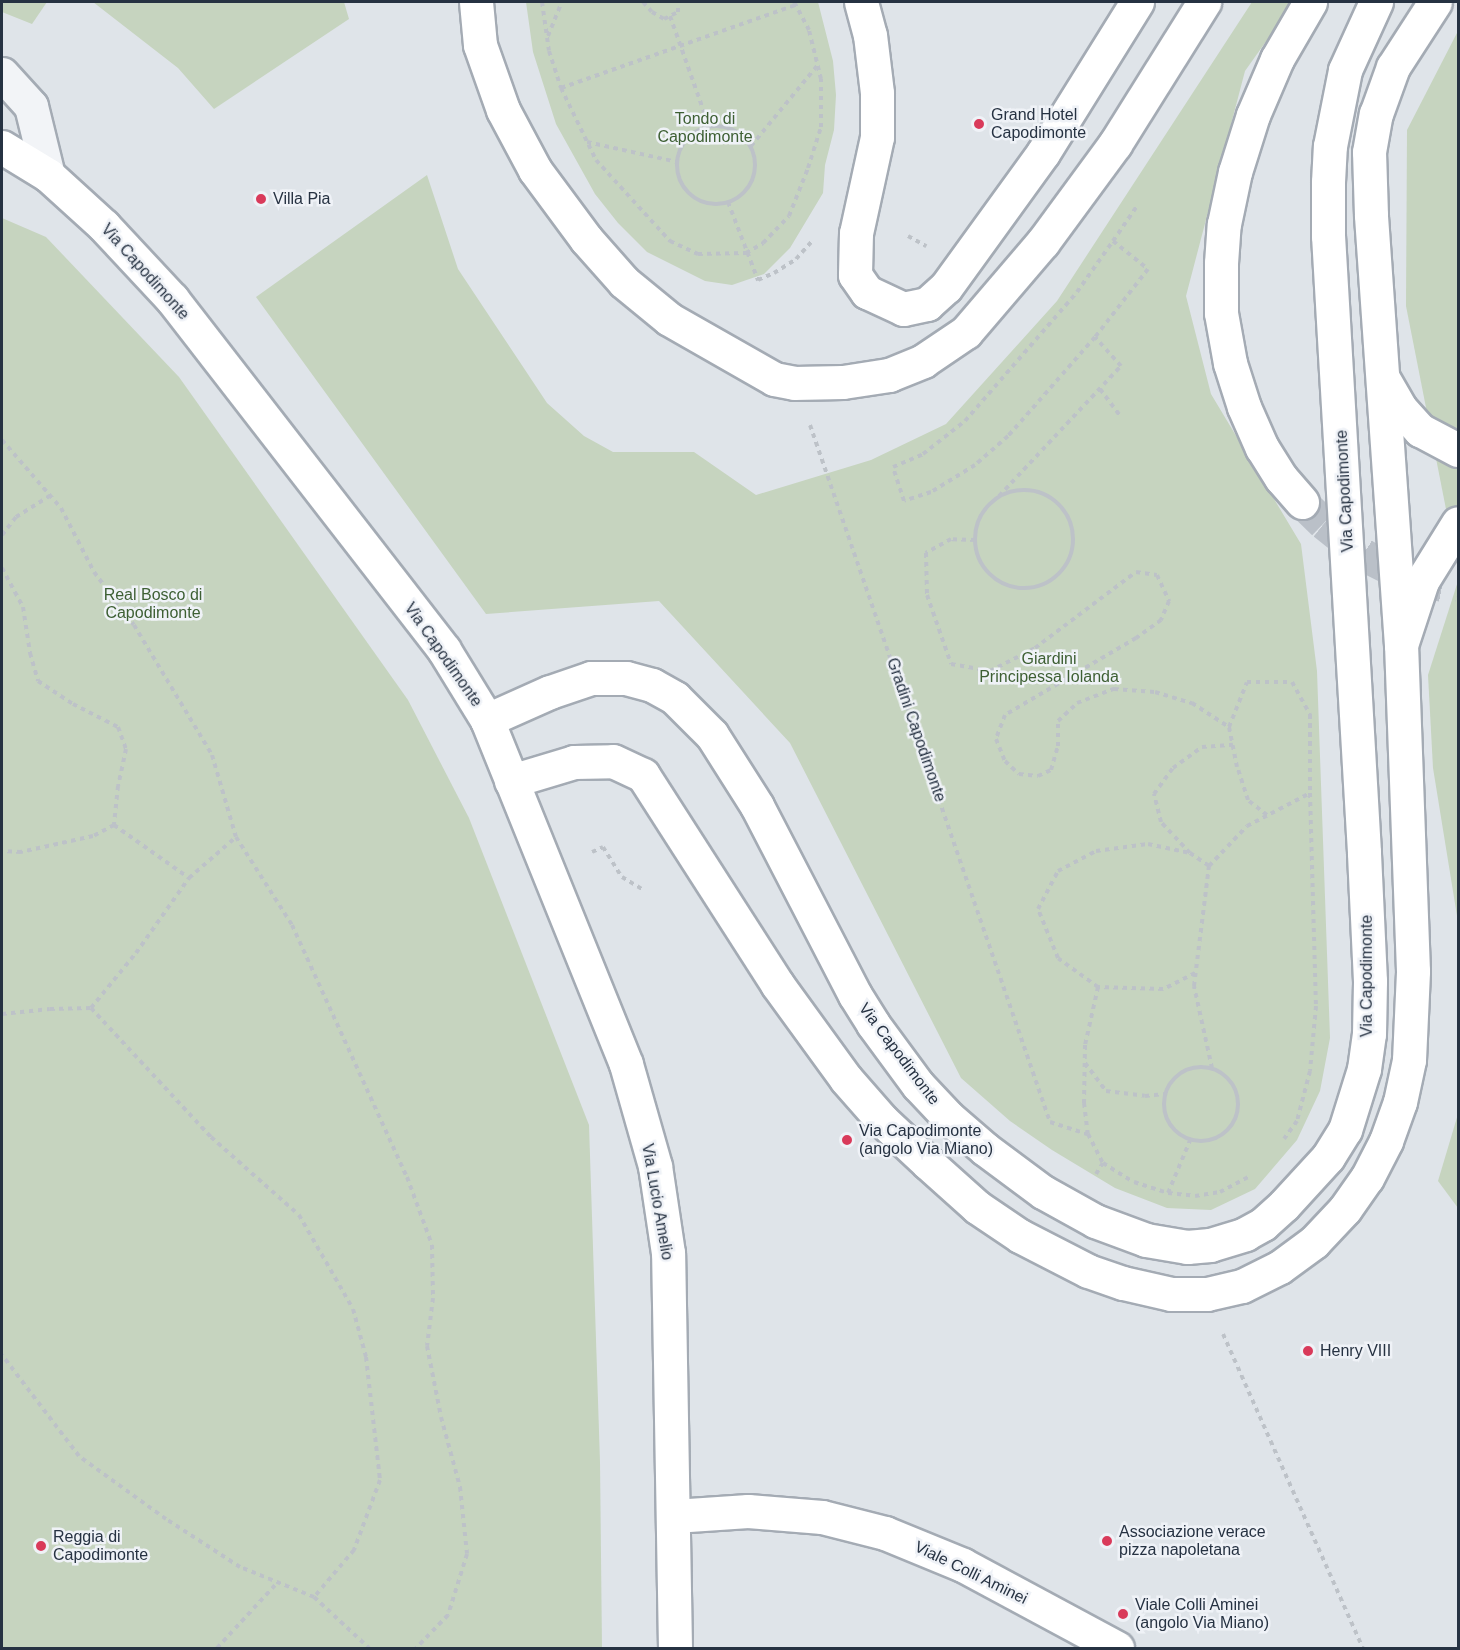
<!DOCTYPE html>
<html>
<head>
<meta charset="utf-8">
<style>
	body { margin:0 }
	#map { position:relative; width:1460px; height:1650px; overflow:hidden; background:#dfe4e9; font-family:Arial,sans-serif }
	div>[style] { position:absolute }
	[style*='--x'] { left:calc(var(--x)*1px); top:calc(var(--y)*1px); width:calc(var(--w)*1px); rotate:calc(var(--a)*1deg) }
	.green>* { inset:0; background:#c6d4bf }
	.highway-tunnel>* { height:33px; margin-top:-16.5px; transform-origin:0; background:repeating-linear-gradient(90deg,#bac0c8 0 33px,transparent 0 49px) }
	.path>* { height:4px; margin-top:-2px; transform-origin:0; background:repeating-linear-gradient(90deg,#bdc2c8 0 4.5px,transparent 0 9px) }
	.path>.ring { margin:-2px; padding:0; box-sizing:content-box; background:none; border:4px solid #bdc2c8; border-radius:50% }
	.roads { filter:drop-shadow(2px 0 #a4abb4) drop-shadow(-2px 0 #a4abb4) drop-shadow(0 2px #a4abb4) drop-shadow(0 -2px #a4abb4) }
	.street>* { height:33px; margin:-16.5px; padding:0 16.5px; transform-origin:16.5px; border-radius:16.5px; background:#f2f4f7 }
	.secondary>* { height:33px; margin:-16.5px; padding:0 16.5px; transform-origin:16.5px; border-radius:16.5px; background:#fff }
	.primary>* { height:33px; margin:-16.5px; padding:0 16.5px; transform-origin:16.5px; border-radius:16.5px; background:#fff }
	.highway>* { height:33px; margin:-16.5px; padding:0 16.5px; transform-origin:16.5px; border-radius:16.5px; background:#fff }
	.dots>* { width:16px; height:16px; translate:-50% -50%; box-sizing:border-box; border:3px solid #eff2f7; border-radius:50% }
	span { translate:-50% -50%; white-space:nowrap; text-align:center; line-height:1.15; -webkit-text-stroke:5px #eff2f7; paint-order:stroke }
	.poi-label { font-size:16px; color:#263242 }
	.left { translate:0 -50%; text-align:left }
	.park-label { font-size:16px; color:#3d5f33 }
	.street-label { font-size:16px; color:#263242 }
	.frame { position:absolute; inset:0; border:3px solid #263242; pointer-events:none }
</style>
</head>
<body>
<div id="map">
	<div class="green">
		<i style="clip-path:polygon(2px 2px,47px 2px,32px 24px,2px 12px)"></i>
		<i style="clip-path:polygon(93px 2px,344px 2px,349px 19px,214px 109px,178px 68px)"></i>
		<i style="clip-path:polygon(526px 2px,818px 2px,833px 61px,836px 95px,834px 130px,825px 165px,823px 193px,790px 248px,764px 274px,732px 285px,705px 281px,647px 252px,618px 223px,595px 194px,556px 124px,533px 52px)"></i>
		<i style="clip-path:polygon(1252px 2px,1294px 2px,1245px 71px,1186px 296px,1211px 394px,1301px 544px,1317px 671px,1330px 1038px,1320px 1091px,1297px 1140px,1255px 1189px,1211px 1210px,1167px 1208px,1115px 1188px,1052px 1150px,1010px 1121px,961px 1078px,790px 743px,659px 601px,486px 614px,256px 297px,427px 175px,458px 269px,547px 403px,584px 436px,613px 452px,694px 452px,756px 495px,871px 460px,946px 424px,1057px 301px)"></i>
		<i style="clip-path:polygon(1458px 31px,1458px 570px,1406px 306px,1407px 130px)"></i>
		<i style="clip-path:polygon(2px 218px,46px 237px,179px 377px,408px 700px,469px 818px,589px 1125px,600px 1462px,602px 1648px,2px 1648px)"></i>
		<i style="clip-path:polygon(1458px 581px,1458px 922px,1433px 768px,1428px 675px)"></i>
		<i style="clip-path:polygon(1458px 1114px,1458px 1208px,1438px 1181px)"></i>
	</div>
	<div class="highway-tunnel">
		<i style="--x:1302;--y:502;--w:30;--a:44"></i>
		<i style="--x:1324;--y:523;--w:51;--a:38.7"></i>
		<i style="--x:1364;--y:555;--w:51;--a:26.6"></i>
		<i style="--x:1410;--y:578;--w:49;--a:11.8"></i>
	</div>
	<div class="path">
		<i style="--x:542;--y:2;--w:49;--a:81.9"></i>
		<i style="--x:549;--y:51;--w:39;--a:72"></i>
		<i style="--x:561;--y:88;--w:80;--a:64.1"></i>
		<i style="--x:596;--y:160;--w:110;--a:47.6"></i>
		<i style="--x:670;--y:241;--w:31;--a:25"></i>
		<i style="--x:698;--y:254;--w:48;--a:-1.2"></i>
		<i style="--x:746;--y:253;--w:20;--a:-30"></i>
		<i style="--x:763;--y:243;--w:37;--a:-46"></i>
		<i style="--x:789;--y:216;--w:52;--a:-68.4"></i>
		<i style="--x:808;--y:168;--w:43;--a:-72.4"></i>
		<i style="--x:821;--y:127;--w:48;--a:-90"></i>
		<i style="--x:821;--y:79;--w:50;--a:-103.8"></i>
		<i style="--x:809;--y:30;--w:32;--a:-118"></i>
		<i style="--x:643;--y:2;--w:13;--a:48"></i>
		<i style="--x:652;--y:12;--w:14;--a:30"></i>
		<i style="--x:664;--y:19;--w:16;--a:-27"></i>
		<i style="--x:678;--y:12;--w:10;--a:-90"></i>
		<i style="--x:670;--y:16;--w:117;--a:70.5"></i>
		<i style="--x:548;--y:36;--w:37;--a:-68"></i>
		<i style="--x:561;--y:88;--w:249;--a:-19.5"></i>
		<i class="ring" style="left:677px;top:126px;width:74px;height:74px"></i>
		<i style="--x:587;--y:142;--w:92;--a:12.5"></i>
		<i style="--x:751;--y:146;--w:104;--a:-50.5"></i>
		<i style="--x:728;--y:202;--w:84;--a:69"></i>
		<i style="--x:758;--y:280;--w:17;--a:-24"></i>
		<i style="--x:774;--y:273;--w:26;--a:-32"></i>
		<i style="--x:796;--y:259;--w:25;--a:-48"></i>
		<i style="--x:908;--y:236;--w:21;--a:29"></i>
		<i style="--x:1113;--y:241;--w:45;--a:38.7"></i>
		<i style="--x:1148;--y:269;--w:86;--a:127.9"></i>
		<i style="--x:1095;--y:337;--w:132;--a:131.3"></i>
		<i style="--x:1008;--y:436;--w:44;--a:138.7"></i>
		<i style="--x:975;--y:465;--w:52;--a:148.5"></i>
		<i style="--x:931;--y:492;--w:28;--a:162"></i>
		<i style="--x:904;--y:501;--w:36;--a:-108"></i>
		<i style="--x:893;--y:467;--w:33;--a:-23"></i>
		<i style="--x:923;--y:454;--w:53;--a:-38.2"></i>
		<i style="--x:965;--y:421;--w:171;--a:-49"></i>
		<i style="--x:1077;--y:292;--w:62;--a:-54.8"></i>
		<i style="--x:1113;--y:241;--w:42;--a:-55.6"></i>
		<i style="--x:1100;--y:389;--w:35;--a:53"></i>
		<i style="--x:810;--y:425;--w:737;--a:71"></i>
		<i style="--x:1050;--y:1122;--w:40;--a:18"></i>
		<i style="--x:2;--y:440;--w:90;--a:49.1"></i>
		<i style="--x:61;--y:508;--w:72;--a:62.7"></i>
		<i style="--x:94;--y:572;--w:66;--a:53"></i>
		<i style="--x:134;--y:625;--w:152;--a:59"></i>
		<i style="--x:212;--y:755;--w:85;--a:73.7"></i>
		<i class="ring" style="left:975px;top:490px;width:94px;height:94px"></i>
		<i style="--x:999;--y:496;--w:178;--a:-46.8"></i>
		<i style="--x:1121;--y:366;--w:39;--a:-132"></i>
		<i style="--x:2;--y:535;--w:23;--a:-52"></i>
		<i style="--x:16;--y:517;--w:40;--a:-32"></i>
		<i style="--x:975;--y:540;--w:24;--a:-178"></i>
		<i style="--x:951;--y:539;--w:29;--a:151"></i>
		<i style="--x:926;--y:553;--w:42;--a:88.6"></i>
		<i style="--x:927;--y:595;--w:73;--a:70.8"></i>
		<i style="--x:951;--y:664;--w:40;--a:10"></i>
		<i style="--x:990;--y:671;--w:51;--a:-27.1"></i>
		<i style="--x:1035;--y:648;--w:126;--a:-37"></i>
		<i style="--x:1136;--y:572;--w:21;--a:8"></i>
		<i style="--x:1157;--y:575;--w:29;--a:65"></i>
		<i style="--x:1169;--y:601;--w:21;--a:113"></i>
		<i style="--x:1161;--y:620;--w:31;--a:144"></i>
		<i style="--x:1136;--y:638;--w:152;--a:149.6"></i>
		<i style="--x:1005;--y:715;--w:26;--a:111"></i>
		<i style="--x:996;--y:739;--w:24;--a:68"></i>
		<i style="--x:1005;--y:761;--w:19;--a:43"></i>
		<i style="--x:1019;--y:774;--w:19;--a:6"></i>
		<i style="--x:1038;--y:776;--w:14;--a:-25"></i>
		<i style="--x:1051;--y:770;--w:25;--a:-74"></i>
		<i style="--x:1058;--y:746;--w:25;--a:-90"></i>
		<i style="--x:1058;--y:721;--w:26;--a:-43"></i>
		<i style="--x:1077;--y:703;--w:40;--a:-21"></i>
		<i style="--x:1114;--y:689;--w:41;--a:4.2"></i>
		<i style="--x:1155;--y:692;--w:39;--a:17"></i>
		<i style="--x:1192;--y:703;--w:44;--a:33"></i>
		<i style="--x:2;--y:568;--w:44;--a:61.7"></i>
		<i style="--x:23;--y:607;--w:47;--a:81.3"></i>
		<i style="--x:30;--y:653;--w:29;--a:74"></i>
		<i style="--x:38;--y:681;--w:42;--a:33.3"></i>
		<i style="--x:73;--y:704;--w:51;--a:27.1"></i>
		<i style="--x:118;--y:727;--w:23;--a:70"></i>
		<i style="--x:126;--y:749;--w:38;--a:102"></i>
		<i style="--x:118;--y:786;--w:39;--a:96"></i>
		<i style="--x:114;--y:825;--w:24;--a:152"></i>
		<i style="--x:93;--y:836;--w:74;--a:167.5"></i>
		<i style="--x:21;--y:852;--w:19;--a:-177"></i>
		<i style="--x:1267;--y:815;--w:24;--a:-142"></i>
		<i style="--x:1248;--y:800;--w:35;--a:-108"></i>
		<i style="--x:1237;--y:767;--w:41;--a:-101.3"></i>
		<i style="--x:1229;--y:727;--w:48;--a:-68.2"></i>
		<i style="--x:1247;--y:682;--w:45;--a:0"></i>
		<i style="--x:1292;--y:682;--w:37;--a:61"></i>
		<i style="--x:1310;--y:714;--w:79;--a:90"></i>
		<i style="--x:1310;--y:793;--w:213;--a:88.4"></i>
		<i style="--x:1316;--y:1006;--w:65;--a:95.3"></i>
		<i style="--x:1310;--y:1071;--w:52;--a:104.6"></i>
		<i style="--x:1297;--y:1121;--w:22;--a:126"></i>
		<i style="--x:114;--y:825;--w:92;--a:35.2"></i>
		<i style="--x:592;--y:852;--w:12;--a:-24"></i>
		<i style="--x:603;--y:847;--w:36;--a:58"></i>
		<i style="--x:622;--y:877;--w:23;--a:31"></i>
		<i style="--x:1190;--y:853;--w:42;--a:-133.1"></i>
		<i style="--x:1161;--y:822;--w:29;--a:-104"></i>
		<i style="--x:1154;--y:794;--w:32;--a:-54"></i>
		<i style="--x:1173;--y:768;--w:36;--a:-36"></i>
		<i style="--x:1202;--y:747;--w:31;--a:-4"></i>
		<i style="--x:1195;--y:973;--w:36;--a:153"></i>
		<i style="--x:1163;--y:989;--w:65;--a:-178.2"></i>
		<i style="--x:1098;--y:987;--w:49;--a:-144.1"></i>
		<i style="--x:1058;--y:958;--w:53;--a:-112.2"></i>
		<i style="--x:1038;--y:909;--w:43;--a:-62.2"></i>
		<i style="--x:1058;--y:871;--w:43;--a:-27.8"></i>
		<i style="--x:1096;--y:851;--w:52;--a:-7.7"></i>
		<i style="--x:1148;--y:844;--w:43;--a:12.1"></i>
		<i style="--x:1190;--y:853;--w:23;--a:34"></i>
		<i style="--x:1098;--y:987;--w:59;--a:102.6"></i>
		<i style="--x:1085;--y:1045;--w:58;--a:91"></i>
		<i style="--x:1084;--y:1103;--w:31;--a:83"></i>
		<i style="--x:1088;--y:1134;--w:33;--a:63"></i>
		<i style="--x:91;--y:1008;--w:71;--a:-50.7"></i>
		<i style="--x:136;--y:953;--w:92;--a:-54.8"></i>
		<i style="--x:189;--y:878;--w:62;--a:-41.1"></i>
		<i style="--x:236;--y:837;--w:104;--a:57.5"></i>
		<i style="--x:292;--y:925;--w:277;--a:65.5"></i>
		<i style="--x:407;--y:1177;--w:72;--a:69.8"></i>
		<i style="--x:432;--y:1245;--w:53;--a:88.9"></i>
		<i style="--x:433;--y:1298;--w:48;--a:97.1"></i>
		<i style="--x:427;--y:1346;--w:72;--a:78.8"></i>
		<i style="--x:441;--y:1417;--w:73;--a:74.8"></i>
		<i style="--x:460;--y:1487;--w:67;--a:84"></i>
		<i style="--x:467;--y:1554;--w:64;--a:107.3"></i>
		<i style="--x:448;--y:1615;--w:46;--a:134.1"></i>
		<i style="--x:2;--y:1014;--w:48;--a:-5.9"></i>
		<i style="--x:50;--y:1009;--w:41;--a:-1.4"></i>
		<i style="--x:91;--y:1008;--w:176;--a:47.1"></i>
		<i style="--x:211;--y:1137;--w:118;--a:41.6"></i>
		<i style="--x:299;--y:1215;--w:108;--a:60.1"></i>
		<i style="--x:353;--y:1309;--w:50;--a:74.8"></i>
		<i style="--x:366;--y:1357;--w:124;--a:83.5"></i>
		<i style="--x:380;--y:1480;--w:75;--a:110.4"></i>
		<i style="--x:354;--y:1550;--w:62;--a:130.4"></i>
		<i style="--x:314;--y:1597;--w:80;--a:-157.9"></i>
		<i style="--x:240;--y:1567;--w:88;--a:-147"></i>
		<i style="--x:166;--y:1519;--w:107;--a:-144.1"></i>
		<i style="--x:79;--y:1456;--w:127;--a:-127.3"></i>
		<i style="--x:1085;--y:1063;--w:35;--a:53"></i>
		<i style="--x:1106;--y:1091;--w:39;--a:7"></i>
		<i style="--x:1145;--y:1096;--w:20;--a:-6"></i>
		<i class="ring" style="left:1164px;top:1067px;width:70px;height:70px"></i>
		<i style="--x:1212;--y:1068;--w:84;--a:-102.4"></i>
		<i style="--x:1194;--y:986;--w:121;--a:-82.9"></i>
		<i style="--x:1209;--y:866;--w:55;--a:-46.5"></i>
		<i style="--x:1247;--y:826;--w:71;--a:-27.6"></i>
		<i style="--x:1096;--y:1174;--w:13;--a:-58"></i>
		<i style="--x:1103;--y:1163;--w:36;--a:32"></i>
		<i style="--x:1134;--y:1182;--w:36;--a:18"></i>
		<i style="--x:1168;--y:1193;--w:27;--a:6"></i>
		<i style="--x:1195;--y:1196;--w:25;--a:-9"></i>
		<i style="--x:1220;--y:1192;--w:32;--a:-28"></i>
		<i style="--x:1168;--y:1193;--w:60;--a:-67.3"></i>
		<i style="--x:1223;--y:1334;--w:344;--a:66"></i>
		<i style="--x:314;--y:1597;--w:75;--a:42.8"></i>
		<i style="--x:217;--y:1648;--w:88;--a:-47.3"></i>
	</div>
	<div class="roads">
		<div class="street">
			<i style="--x:2;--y:74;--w:43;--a:47.8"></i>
			<i style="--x:31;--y:106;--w:71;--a:76.2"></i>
		</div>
		<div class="secondary">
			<i style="--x:2;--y:147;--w:54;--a:31.3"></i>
			<i style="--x:48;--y:175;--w:76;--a:42.3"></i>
			<i style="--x:104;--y:226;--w:100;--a:47"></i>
			<i style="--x:172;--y:299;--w:444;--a:52.2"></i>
			<i style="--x:444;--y:650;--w:82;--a:58.4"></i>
			<i style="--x:674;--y:1516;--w:74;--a:-3.9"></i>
			<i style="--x:748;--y:1511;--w:74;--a:4.6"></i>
			<i style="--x:822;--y:1517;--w:65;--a:14.3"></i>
			<i style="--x:885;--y:1533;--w:84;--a:22.3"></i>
			<i style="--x:963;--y:1565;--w:175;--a:28.3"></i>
		</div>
		<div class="primary">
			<i style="--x:476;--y:2;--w:43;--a:84.7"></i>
			<i style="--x:480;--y:45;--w:69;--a:70.5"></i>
			<i style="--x:503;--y:110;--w:68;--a:61.9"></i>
			<i style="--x:535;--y:170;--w:86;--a:53.5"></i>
			<i style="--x:586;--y:239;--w:57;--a:48.5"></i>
			<i style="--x:624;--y:282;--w:58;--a:39.4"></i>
			<i style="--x:669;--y:319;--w:121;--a:29.7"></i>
			<i style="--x:774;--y:379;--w:20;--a:11"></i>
			<i style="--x:794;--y:383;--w:49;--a:-1.2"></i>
			<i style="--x:843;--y:382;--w:47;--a:-8.7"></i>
			<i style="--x:889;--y:375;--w:37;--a:-22"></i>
			<i style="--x:923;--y:361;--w:52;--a:-34"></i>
			<i style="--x:966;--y:332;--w:118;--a:-49.5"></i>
			<i style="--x:1043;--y:242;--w:122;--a:-53.7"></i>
			<i style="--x:1115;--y:144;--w:168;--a:-57.9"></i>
			<i style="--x:861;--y:2;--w:34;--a:75"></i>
			<i style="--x:870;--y:35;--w:58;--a:83.1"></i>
			<i style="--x:877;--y:93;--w:44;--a:90"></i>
			<i style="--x:877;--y:137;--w:98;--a:102.3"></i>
			<i style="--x:856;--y:233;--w:42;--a:91.4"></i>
			<i style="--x:855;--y:275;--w:21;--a:55"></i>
			<i style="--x:867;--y:292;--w:40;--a:25"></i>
			<i style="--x:903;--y:309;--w:25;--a:-12"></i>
			<i style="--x:927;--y:304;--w:25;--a:-42"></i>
			<i style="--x:946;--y:287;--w:165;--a:-54.1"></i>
			<i style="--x:1043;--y:153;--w:178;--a:-58.1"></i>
			<i style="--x:511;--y:781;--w:66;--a:-16.8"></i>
			<i style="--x:574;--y:762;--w:39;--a:-1"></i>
			<i style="--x:613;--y:761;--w:33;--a:25"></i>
			<i style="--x:643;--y:775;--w:248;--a:57.3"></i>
			<i style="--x:777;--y:984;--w:117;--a:54"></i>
			<i style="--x:846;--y:1079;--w:55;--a:48.7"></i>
			<i style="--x:882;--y:1120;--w:63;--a:43.1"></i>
			<i style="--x:928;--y:1163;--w:66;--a:41.9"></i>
			<i style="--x:977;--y:1207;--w:52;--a:34"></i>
			<i style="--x:1020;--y:1236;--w:76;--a:27.2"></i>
			<i style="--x:1088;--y:1271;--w:37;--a:19"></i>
			<i style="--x:1123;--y:1283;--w:49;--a:12.9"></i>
			<i style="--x:1171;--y:1294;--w:36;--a:0"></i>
			<i style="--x:1207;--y:1294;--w:36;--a:-13"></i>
			<i style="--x:1242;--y:1286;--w:42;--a:-26.6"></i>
			<i style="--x:1280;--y:1267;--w:42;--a:-36.3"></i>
			<i style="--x:1314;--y:1242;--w:45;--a:-46.8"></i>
			<i style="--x:1345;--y:1209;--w:38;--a:-55"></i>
			<i style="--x:1367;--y:1178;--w:42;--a:-62.8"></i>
			<i style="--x:1386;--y:1141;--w:41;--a:-70.3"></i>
			<i style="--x:1400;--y:1102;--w:43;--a:-77.9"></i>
			<i style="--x:1409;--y:1060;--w:89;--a:-87.4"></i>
			<i style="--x:1413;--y:971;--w:326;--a:-92.1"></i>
			<i style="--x:1401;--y:645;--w:431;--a:-94"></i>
			<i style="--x:1371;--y:215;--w:63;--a:-91.8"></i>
			<i style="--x:1369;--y:152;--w:39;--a:-80"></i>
			<i style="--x:1376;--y:114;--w:50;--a:-70.1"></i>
			<i style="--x:1393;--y:67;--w:77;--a:-57.1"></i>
			<i style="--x:675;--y:1648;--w:395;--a:-91"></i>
			<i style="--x:668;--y:1253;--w:88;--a:-98.5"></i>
			<i style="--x:655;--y:1166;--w:106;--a:-105.9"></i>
			<i style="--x:626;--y:1064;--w:371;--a:-112"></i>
			<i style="--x:487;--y:720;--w:69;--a:-24"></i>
			<i style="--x:550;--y:692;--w:43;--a:-18.9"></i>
			<i style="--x:591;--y:678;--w:35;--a:0"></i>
			<i style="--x:626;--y:678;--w:27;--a:15"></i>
			<i style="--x:652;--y:685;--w:26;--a:29"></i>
			<i style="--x:675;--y:698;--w:52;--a:45"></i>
			<i style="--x:712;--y:735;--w:84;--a:57.6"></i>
			<i style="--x:757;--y:806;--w:213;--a:62.6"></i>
			<i style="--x:855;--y:995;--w:34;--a:58"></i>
			<i style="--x:873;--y:1024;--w:76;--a:53.6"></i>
			<i style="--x:918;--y:1085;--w:44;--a:46.8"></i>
			<i style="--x:948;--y:1117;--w:49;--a:40.9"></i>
			<i style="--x:985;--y:1149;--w:72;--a:36.6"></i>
			<i style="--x:1043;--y:1192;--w:60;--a:29.1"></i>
			<i style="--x:1095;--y:1221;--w:54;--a:20.4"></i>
			<i style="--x:1146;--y:1240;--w:42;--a:9.7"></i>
			<i style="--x:1187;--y:1247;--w:23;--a:-5"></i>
			<i style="--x:1210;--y:1245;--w:37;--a:-17"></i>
			<i style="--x:1245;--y:1234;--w:21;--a:-29"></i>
			<i style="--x:1263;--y:1224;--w:28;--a:-42"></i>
			<i style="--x:1284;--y:1205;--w:65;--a:-47.5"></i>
			<i style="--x:1328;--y:1157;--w:32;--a:-58"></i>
			<i style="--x:1345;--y:1130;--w:64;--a:-72.7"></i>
			<i style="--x:1364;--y:1069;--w:35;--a:-82"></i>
			<i style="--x:1369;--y:1034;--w:53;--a:-88.9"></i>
			<i style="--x:1370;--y:981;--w:129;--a:-92.7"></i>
			<i style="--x:1364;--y:852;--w:617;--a:-93.34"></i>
			<i style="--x:1328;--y:236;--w:54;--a:-90"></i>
			<i style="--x:1328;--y:182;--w:36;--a:-87"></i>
			<i style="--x:1330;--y:146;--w:77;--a:-78.8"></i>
			<i style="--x:1345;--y:70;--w:75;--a:-65.5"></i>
		</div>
		<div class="highway">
			<i style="--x:1384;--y:380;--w:32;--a:60"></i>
			<i style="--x:1400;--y:408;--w:30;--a:48"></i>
			<i style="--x:1420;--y:430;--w:43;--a:27.8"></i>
			<i style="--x:1302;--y:502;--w:32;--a:-131"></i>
			<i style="--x:1281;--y:478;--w:36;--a:-122"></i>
			<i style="--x:1262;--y:448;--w:45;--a:-113.7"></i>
			<i style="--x:1244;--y:407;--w:46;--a:-107.7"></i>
			<i style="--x:1230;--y:363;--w:51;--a:-100.2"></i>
			<i style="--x:1221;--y:313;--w:50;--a:-90"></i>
			<i style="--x:1221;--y:263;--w:39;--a:-86"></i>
			<i style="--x:1224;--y:224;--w:53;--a:-78.1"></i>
			<i style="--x:1235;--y:172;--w:60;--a:-72.5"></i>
			<i style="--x:1253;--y:115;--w:61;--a:-66.8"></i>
			<i style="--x:1277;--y:59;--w:66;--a:-59.9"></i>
			<i style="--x:1401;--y:645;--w:67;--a:-71.8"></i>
			<i style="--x:1422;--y:581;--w:68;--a:-58.2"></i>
		</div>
	</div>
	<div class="dots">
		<i style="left:979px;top:124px;background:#d93a5a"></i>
		<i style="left:261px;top:199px;background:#d93a5a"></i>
		<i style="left:847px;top:1140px;background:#d93a5a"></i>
		<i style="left:1308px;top:1351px;background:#d93a5a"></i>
		<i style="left:1107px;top:1541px;background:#d93a5a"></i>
		<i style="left:41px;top:1546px;background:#d93a5a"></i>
		<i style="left:1123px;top:1614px;background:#d93a5a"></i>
	</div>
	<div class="poi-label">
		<span class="left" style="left:991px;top:124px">Grand Hotel<br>Capodimonte</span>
		<span class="left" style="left:273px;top:199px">Villa Pia</span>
		<span class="left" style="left:859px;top:1140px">Via Capodimonte<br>(angolo Via Miano)</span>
		<span class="left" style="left:1320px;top:1351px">Henry VIII</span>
		<span class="left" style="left:1119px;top:1541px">Associazione verace<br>pizza napoletana</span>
		<span class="left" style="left:53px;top:1546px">Reggia di<br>Capodimonte</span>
		<span class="left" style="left:1135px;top:1614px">Viale Colli Aminei<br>(angolo Via Miano)</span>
	</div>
	<div class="park-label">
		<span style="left:705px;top:128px">Tondo di<br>Capodimonte</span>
		<span style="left:153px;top:604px">Real Bosco di<br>Capodimonte</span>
		<span style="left:1049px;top:668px">Giardini<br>Principessa Iolanda</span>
	</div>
	<div class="street-label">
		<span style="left:145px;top:272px;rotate:48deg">Via Capodimonte</span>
		<span style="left:1345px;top:491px;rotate:-93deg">Via Capodimonte</span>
		<span style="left:443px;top:655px;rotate:55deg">Via Capodimonte</span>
		<span style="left:916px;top:730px;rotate:71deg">Gradini Capodimonte</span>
		<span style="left:1367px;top:976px;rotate:-90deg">Via Capodimonte</span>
		<span style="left:899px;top:1054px;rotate:53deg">Via Capodimonte</span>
		<span style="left:657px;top:1202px;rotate:80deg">Via Lucio Amelio</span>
		<span style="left:971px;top:1573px;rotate:26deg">Viale Colli Aminei</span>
	</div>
	<div class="frame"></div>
</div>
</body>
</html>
